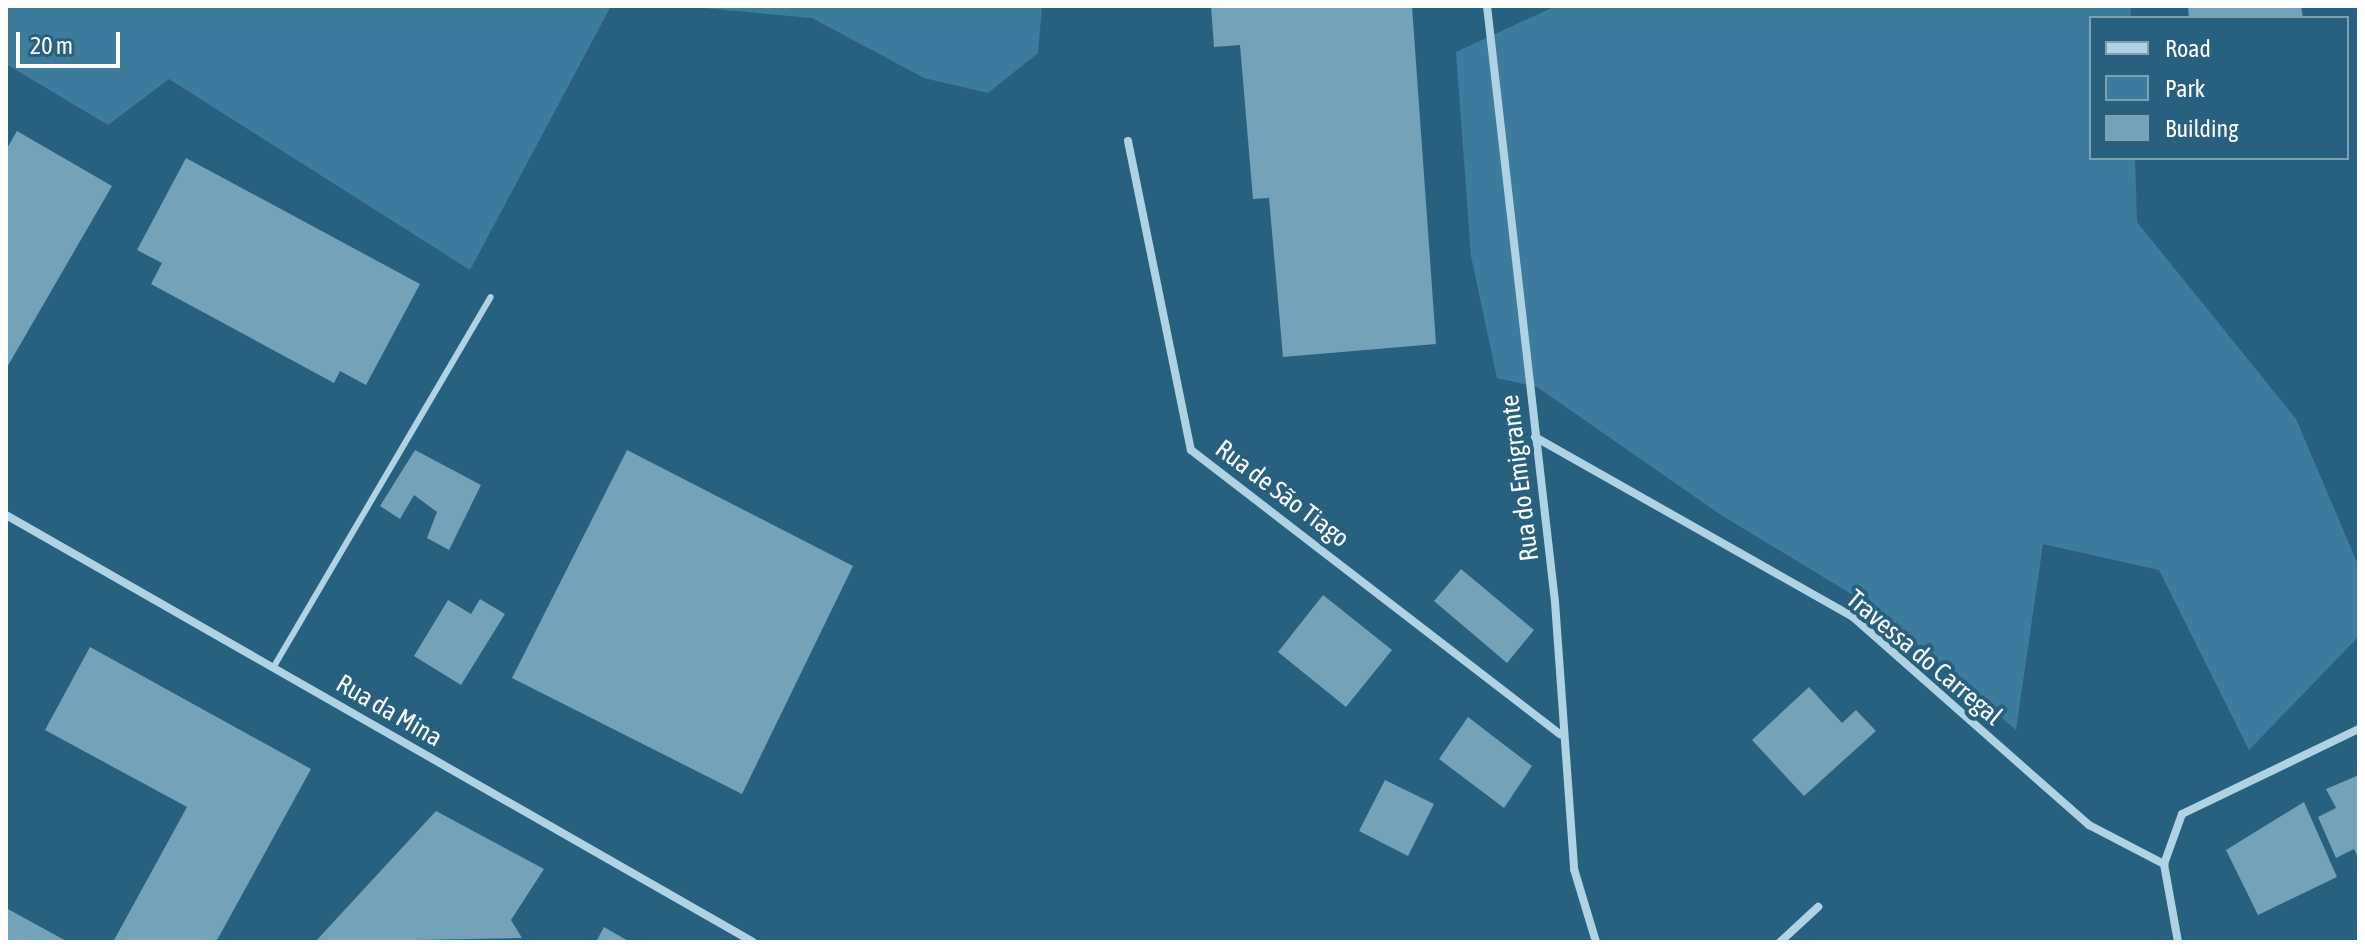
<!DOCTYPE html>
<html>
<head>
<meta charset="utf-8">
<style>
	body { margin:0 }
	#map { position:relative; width:2365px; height:948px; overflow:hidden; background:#28617f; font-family:"Asap Condensed",sans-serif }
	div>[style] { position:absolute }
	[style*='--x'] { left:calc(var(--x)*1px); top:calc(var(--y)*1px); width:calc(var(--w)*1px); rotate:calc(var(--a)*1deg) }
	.green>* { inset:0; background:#3d7c9c }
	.building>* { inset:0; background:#74a2b9 }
	.lane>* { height:6px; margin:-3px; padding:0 3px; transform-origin:3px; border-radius:3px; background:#afd3e5 }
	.street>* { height:8px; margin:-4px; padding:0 4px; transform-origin:4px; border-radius:4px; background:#afd3e5 }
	span { translate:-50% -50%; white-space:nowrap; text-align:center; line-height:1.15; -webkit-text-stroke:8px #28617f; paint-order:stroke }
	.street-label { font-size:26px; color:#fff }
	.frame { position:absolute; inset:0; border:8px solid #fff; pointer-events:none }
	.legend { position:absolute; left:2089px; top:16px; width:260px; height:144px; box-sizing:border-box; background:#28617f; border:2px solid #7ea0b2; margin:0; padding:10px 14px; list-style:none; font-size:24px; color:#fff }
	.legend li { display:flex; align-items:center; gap:16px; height:40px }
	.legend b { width:40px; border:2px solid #7ea0b2 }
	.scale { position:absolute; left:16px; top:32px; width:104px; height:36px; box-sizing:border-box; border:4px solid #fff; border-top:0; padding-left:10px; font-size:24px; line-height:28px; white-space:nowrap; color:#fff; -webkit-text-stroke:6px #28617f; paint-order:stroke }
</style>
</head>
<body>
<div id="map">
	<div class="green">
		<i style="clip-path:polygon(6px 6px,611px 6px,470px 270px,169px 79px,108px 125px,6px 64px)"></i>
		<i style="clip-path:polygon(681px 6px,1042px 6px,1038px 53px,988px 93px,924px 78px,812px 18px)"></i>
		<i style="clip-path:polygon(1556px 6px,2130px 6px,2131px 18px,2091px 18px,2091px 158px,2135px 158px,2137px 222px,2296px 419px,2359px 567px,2359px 636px,2249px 750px,2159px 570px,2043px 544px,2016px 730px,1876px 609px,1721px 515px,1537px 387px,1497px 378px,1471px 256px,1456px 52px)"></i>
	</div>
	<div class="building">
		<i style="clip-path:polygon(1211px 6px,1412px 6px,1436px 344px,1283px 357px,1269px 198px,1253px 199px,1240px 45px,1214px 47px)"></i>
		<i style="clip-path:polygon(2188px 6px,2301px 6px,2303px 18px,2189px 18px)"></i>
		<i style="clip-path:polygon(17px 131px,112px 186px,6px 369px,6px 150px)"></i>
		<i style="clip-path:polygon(186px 158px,420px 284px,366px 385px,340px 371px,334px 383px,151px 284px,162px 263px,137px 250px)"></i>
		<i style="clip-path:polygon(415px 450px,481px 485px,449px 550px,427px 538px,437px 512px,414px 495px,400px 519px,380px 506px)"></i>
		<i style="clip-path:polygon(627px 450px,853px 566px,742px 794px,512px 678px)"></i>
		<i style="clip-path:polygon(1461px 569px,1534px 630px,1507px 663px,1434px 601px)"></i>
		<i style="clip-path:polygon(1323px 595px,1392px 650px,1346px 707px,1278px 652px)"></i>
		<i style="clip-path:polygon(480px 599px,505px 614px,461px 685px,414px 656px,448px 600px,471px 614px)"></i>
		<i style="clip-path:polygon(90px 647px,311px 769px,216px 942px,113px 942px,187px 807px,45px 730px)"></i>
		<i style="clip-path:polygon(1809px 687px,1842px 723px,1856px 710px,1876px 731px,1804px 796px,1752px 740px)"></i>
		<i style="clip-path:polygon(1468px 717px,1532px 766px,1504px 808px,1439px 759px)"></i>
		<i style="clip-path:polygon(2359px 775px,2359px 859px,2354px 849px,2336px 858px,2318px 817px,2336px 808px,2326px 789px)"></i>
		<i style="clip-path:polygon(1385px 780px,1434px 804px,1408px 856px,1359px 831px)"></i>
		<i style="clip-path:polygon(2304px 802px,2337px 877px,2258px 915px,2226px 850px)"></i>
		<i style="clip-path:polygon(436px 811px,544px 869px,511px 920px,522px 938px,315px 942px)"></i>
		<i style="clip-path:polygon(6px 908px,68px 942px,6px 942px)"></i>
		<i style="clip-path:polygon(604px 927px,630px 942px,596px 942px)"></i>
	</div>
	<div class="lane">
		<i style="--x:273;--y:668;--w:430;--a:-59.6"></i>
	</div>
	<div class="street">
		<i style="--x:1487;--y:6;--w:600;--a:83.49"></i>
		<i style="--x:1555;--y:602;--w:268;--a:85.9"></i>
		<i style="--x:1574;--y:869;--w:76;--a:73.2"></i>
		<i style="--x:1128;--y:141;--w:315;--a:78.5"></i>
		<i style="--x:1191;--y:450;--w:466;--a:37.6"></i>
		<i style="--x:1535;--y:437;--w:365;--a:29.5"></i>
		<i style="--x:1853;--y:617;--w:315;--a:41.4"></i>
		<i style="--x:2089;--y:825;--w:85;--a:27.5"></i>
		<i style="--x:2164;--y:864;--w:79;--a:79.8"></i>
		<i style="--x:6;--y:515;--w:860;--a:29.75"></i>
		<i style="--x:2164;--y:864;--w:53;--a:-70.2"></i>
		<i style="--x:2182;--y:814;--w:196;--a:-25.7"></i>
		<i style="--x:1780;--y:942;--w:52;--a:-42.6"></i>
	</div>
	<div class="street-label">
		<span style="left:1520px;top:478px;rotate:-97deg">Rua do Emigrante</span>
		<span style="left:1282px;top:494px;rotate:37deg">Rua de São Tiago</span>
		<span style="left:1924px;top:658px;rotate:40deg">Travessa do Carregal</span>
		<span style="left:389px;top:711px;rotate:30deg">Rua da Mina</span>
	</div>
	<div class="frame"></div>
	<ul class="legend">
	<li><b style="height:10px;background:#afd3e5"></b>Road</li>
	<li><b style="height:22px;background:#3d7c9c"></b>Park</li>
	<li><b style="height:22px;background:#74a2b9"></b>Building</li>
	</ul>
	<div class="scale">20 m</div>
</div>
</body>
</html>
